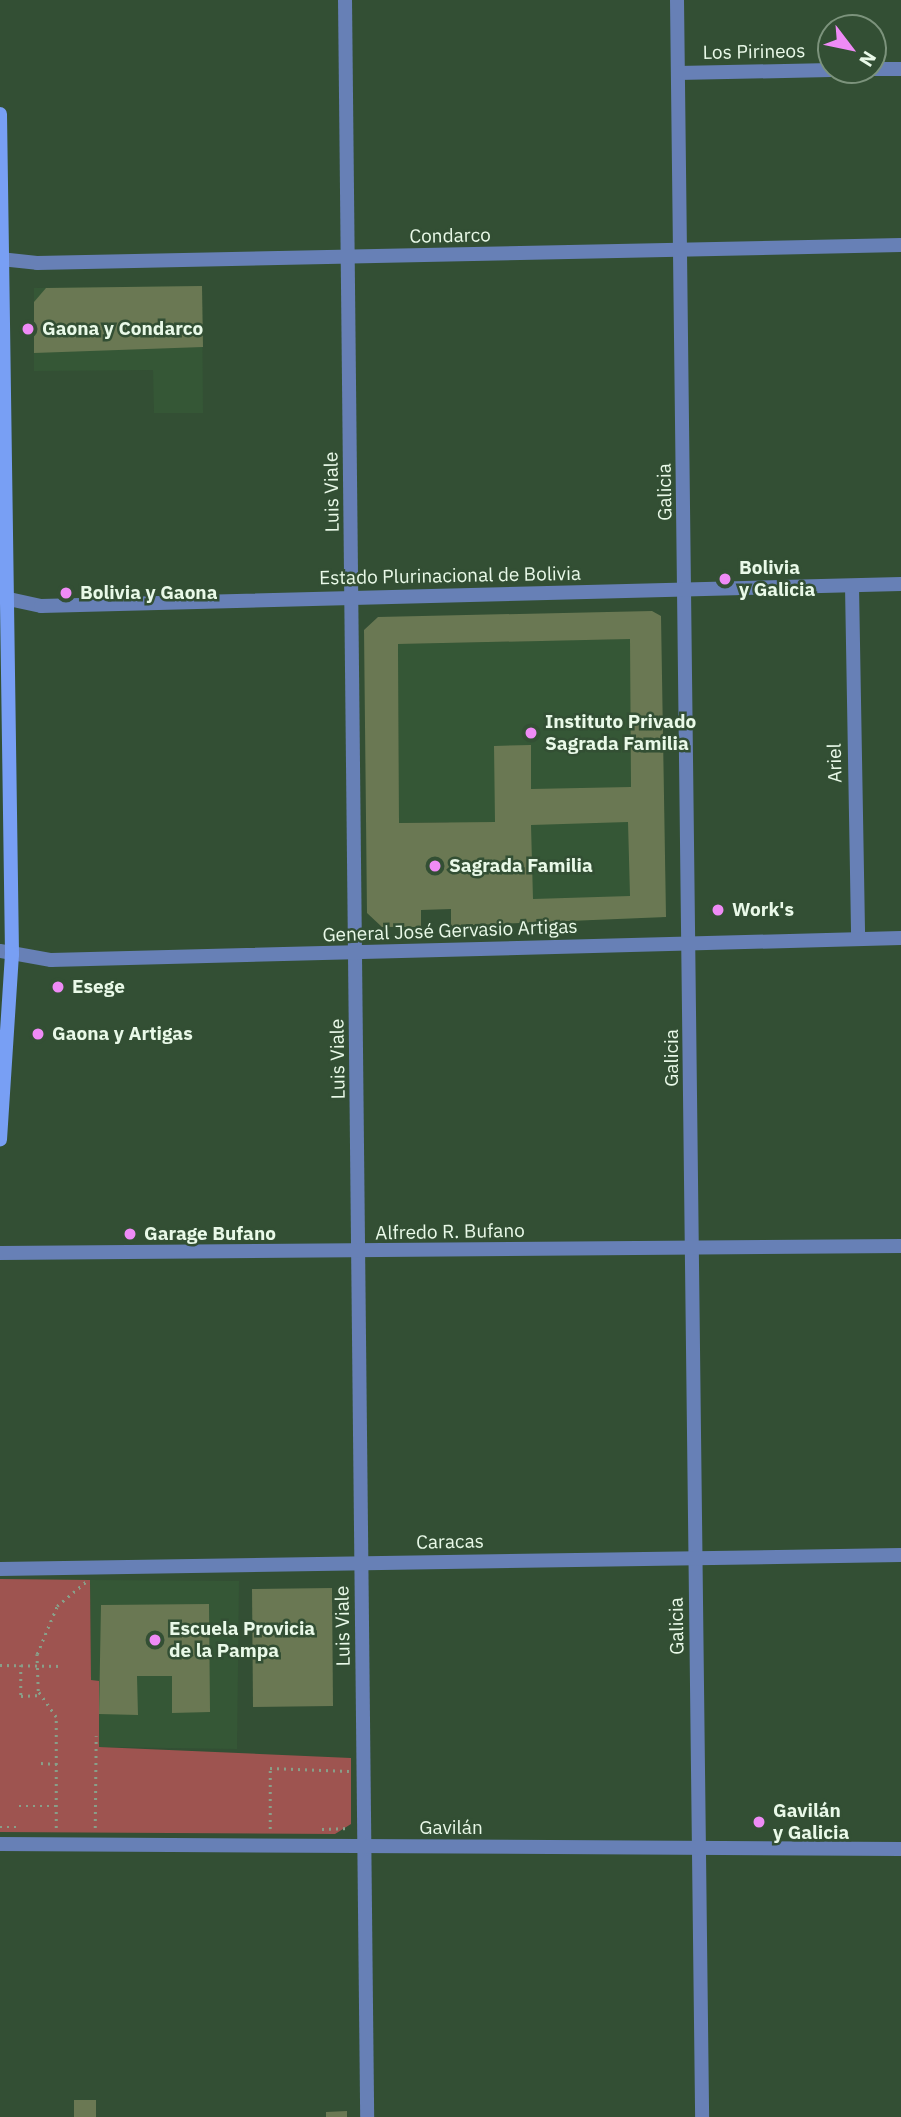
<!DOCTYPE html>
<html>
<head>
<meta charset="utf-8">
<style>
	body { margin:0 }
	#map { position:relative; width:901px; height:2117px; overflow:hidden; background:#334f34; font-family:"IBM Plex Sans",sans-serif }
	div>[style] { position:absolute }
	[style*='--x'] { left:calc(var(--x)*1px); top:calc(var(--y)*1px); width:calc(var(--w)*1px); rotate:calc(var(--a)*1deg) }
	.built>* { inset:0; background:#355736 }
	.green>* { inset:0; background:#9e5450 }
	.building>* { inset:0; background:#6a7853 }
	.path>* { height:2.5px; margin-top:-1.25px; transform-origin:0; background:repeating-linear-gradient(90deg,#899f89 0 2px,transparent 0 7px) }
	.minor>* { height:14px; margin:-7px; padding:0 7px; transform-origin:7px; border-radius:7px; background:#6780b6 }
	.tertiary>* { height:14px; margin:-7px; padding:0 7px; transform-origin:7px; border-radius:7px; background:#6780b6 }
	.secondary>* { height:14px; margin:-7px; padding:0 7px; transform-origin:7px; border-radius:7px; background:#789ff4 }
	.dots>* { width:19px; height:19px; translate:-50% -50%; box-sizing:border-box; border:4px solid #334f34; border-radius:50% }
	span { translate:-50% -50%; white-space:nowrap; text-align:center; line-height:1.15; -webkit-text-stroke:5px #334f34; paint-order:stroke }
	.street-label { font-size:19px; color:#e9f9e8 }
	.poi-label { font-size:19px; color:#e9f9e8; font-weight:700 }
	.left { translate:0 -50%; text-align:left }
	.north { position:absolute; left:817px; top:14px; width:70px; height:70px; box-sizing:border-box; background:#334f34; border:2px solid #7c937c; border-radius:50%; rotate:122deg; font-size:19px; font-weight:700; line-height:28px; text-align:center; color:#e9f9e8 }
	.north::after { content:''; display:block; margin:auto; width:24px; height:32px; background:#ef8bf6; clip-path:polygon(50% 0,100% 100%,50% 72%,0 100%) }
</style>
</head>
<body>
<div id="map">
	<div class="built">
		<i style="clip-path:polygon(202px 286px,203px 413px,154px 413px,153px 370px,34px 371px,34px 288px)"></i>
		<i style="clip-path:polygon(661px 638px,666px 917px,451px 926px,449px 822px,399px 823px,398px 644px)"></i>
		<i style="clip-path:polygon(90px 1580px,239px 1581px,237px 1749px,99px 1747px,99px 1681px,91px 1681px)"></i>
	</div>
	<div class="green">
		<i style="clip-path:polygon(0 1579px,90px 1580px,91px 1680px,99px 1681px,99px 1747px,351px 1758px,351px 1824px,335px 1834px,0 1832px)"></i>
	</div>
	<div class="building">
		<i style="clip-path:polygon(202px 286px,203px 347px,34px 353px,34px 302px,46px 288px)"></i>
		<i style="clip-path:polygon(evenodd,652px 611px,661px 616px,666px 917px,451px 926px,451px 909px,421px 910px,421px 927px,382px 927px,367px 913px,364px 630px,378px 617px,652px 611px,630px 639px,631px 787px,531px 789px,531px 745px,494px 746px,495px 822px,399px 823px,398px 644px,630px 639px,652px 611px,628px 822px,630px 896px,533px 899px,531px 825px,628px 822px)"></i>
		<i style="clip-path:polygon(332px 1588px,333px 1706px,253px 1707px,252px 1589px)"></i>
		<i style="clip-path:polygon(209px 1604px,210px 1712px,172px 1713px,172px 1676px,137px 1676px,138px 1715px,99px 1714px,101px 1605px)"></i>
		<i style="clip-path:polygon(74px 2100px,96px 2100px,96px 2117px,74px 2117px)"></i>
		<i style="clip-path:polygon(347px 2111px,347px 2117px,326px 2117px,326px 2112px)"></i>
	</div>
	<div class="path">
		<i style="--x:0;--y:1665;--w:63;--a:0.9"></i>
		<i style="--x:21;--y:1665;--w:31;--a:90"></i>
		<i style="--x:21;--y:1696;--w:20;--a:-3"></i>
		<i style="--x:41;--y:1763;--w:16;--a:4"></i>
		<i style="--x:19;--y:1806;--w:37;--a:0"></i>
		<i style="--x:0;--y:1827;--w:21;--a:0"></i>
		<i style="--x:56;--y:1828;--w:111;--a:-90"></i>
		<i style="--x:56;--y:1717;--w:32;--a:-125"></i>
		<i style="--x:38;--y:1691;--w:37;--a:-92"></i>
		<i style="--x:37;--y:1654;--w:52;--a:-67.4"></i>
		<i style="--x:57;--y:1606;--w:38;--a:-40"></i>
		<i style="--x:95;--y:1828;--w:92;--a:-89.4"></i>
		<i style="--x:270;--y:1829;--w:61;--a:-90"></i>
		<i style="--x:270;--y:1768;--w:79;--a:2.2"></i>
		<i style="--x:322;--y:1829;--w:28;--a:-2"></i>
	</div>
	<div class="minor">
		<i style="--x:345;--y:0;--w:2117;--a:89.4"></i>
		<i style="--x:677;--y:0;--w:2117;--a:89.32"></i>
		<i style="--x:873;--y:69;--w:28;--a:0"></i>
		<i style="--x:678;--y:73;--w:153;--a:-1.1"></i>
		<i style="--x:0;--y:259;--w:37;--a:6"></i>
		<i style="--x:37;--y:263;--w:864;--a:-1.19"></i>
		<i style="--x:852;--y:586;--w:352;--a:89"></i>
		<i style="--x:0;--y:597;--w:42;--a:12.4"></i>
		<i style="--x:41;--y:606;--w:860;--a:-1.47"></i>
		<i style="--x:0;--y:951;--w:52;--a:10"></i>
		<i style="--x:51;--y:960;--w:850;--a:-1.48"></i>
		<i style="--x:0;--y:1253;--w:901;--a:-0.45"></i>
		<i style="--x:0;--y:1569;--w:901;--a:-0.89"></i>
	</div>
	<div class="tertiary">
		<i style="--x:0;--y:1844;--w:901;--a:0.32"></i>
	</div>
	<div class="secondary">
		<i style="--x:0;--y:114;--w:840;--a:89.18"></i>
		<i style="--x:12;--y:954;--w:186;--a:93.7"></i>
	</div>
	<div class="dots">
		<i style="left:28px;top:329px;background:#ef8bf6"></i>
		<i style="left:725px;top:579px;background:#ef8bf6"></i>
		<i style="left:66px;top:593px;background:#ef8bf6"></i>
		<i style="left:531px;top:733px;background:#ef8bf6"></i>
		<i style="left:435px;top:866px;background:#ef8bf6"></i>
		<i style="left:718px;top:910px;background:#ef8bf6"></i>
		<i style="left:58px;top:987px;background:#ef8bf6"></i>
		<i style="left:38px;top:1034px;background:#ef8bf6"></i>
		<i style="left:130px;top:1234px;background:#ef8bf6"></i>
		<i style="left:155px;top:1640px;background:#ef8bf6"></i>
		<i style="left:759px;top:1822px;background:#ef8bf6"></i>
	</div>
	<div class="street-label">
		<span style="left:754px;top:52px;rotate:-1deg">Los Pirineos</span>
		<span style="left:450px;top:236px;rotate:-1deg">Condarco</span>
		<span style="left:332px;top:492px;rotate:-91deg">Luis Viale</span>
		<span style="left:665px;top:492px;rotate:-91deg">Galicia</span>
		<span style="left:450px;top:576px;rotate:-1deg">Estado Plurinacional de Bolivia</span>
		<span style="left:835px;top:763px;rotate:-91deg">Ariel</span>
		<span style="left:450px;top:931px;rotate:-2deg">General José Gervasio Artigas</span>
		<span style="left:672px;top:1058px;rotate:-90deg">Galicia</span>
		<span style="left:338px;top:1059px;rotate:-91deg">Luis Viale</span>
		<span style="left:450px;top:1232px;rotate:-1deg">Alfredo R. Bufano</span>
		<span style="left:450px;top:1542px;rotate:-1deg">Caracas</span>
		<span style="left:343px;top:1626px;rotate:-91deg">Luis Viale</span>
		<span style="left:677px;top:1626px;rotate:-91deg">Galicia</span>
		<span style="left:451px;top:1828px">Gavilán</span>
	</div>
	<div class="poi-label">
		<span class="left" style="left:42px;top:329px">Gaona y Condarco</span>
		<span class="left" style="left:739px;top:579px">Bolivia<br>y Galicia</span>
		<span class="left" style="left:80px;top:593px">Bolivia y Gaona</span>
		<span class="left" style="left:545px;top:733px">Instituto Privado<br>Sagrada Familia</span>
		<span class="left" style="left:449px;top:866px">Sagrada Familia</span>
		<span class="left" style="left:732px;top:910px">Work's</span>
		<span class="left" style="left:72px;top:987px">Esege</span>
		<span class="left" style="left:52px;top:1034px">Gaona y Artigas</span>
		<span class="left" style="left:144px;top:1234px">Garage Bufano</span>
		<span class="left" style="left:169px;top:1640px">Escuela Provicia<br>de la Pampa</span>
		<span class="left" style="left:773px;top:1822px">Gavilán<br>y Galicia</span>
	</div>
	<div class="north">N</div>
</div>
</body>
</html>
